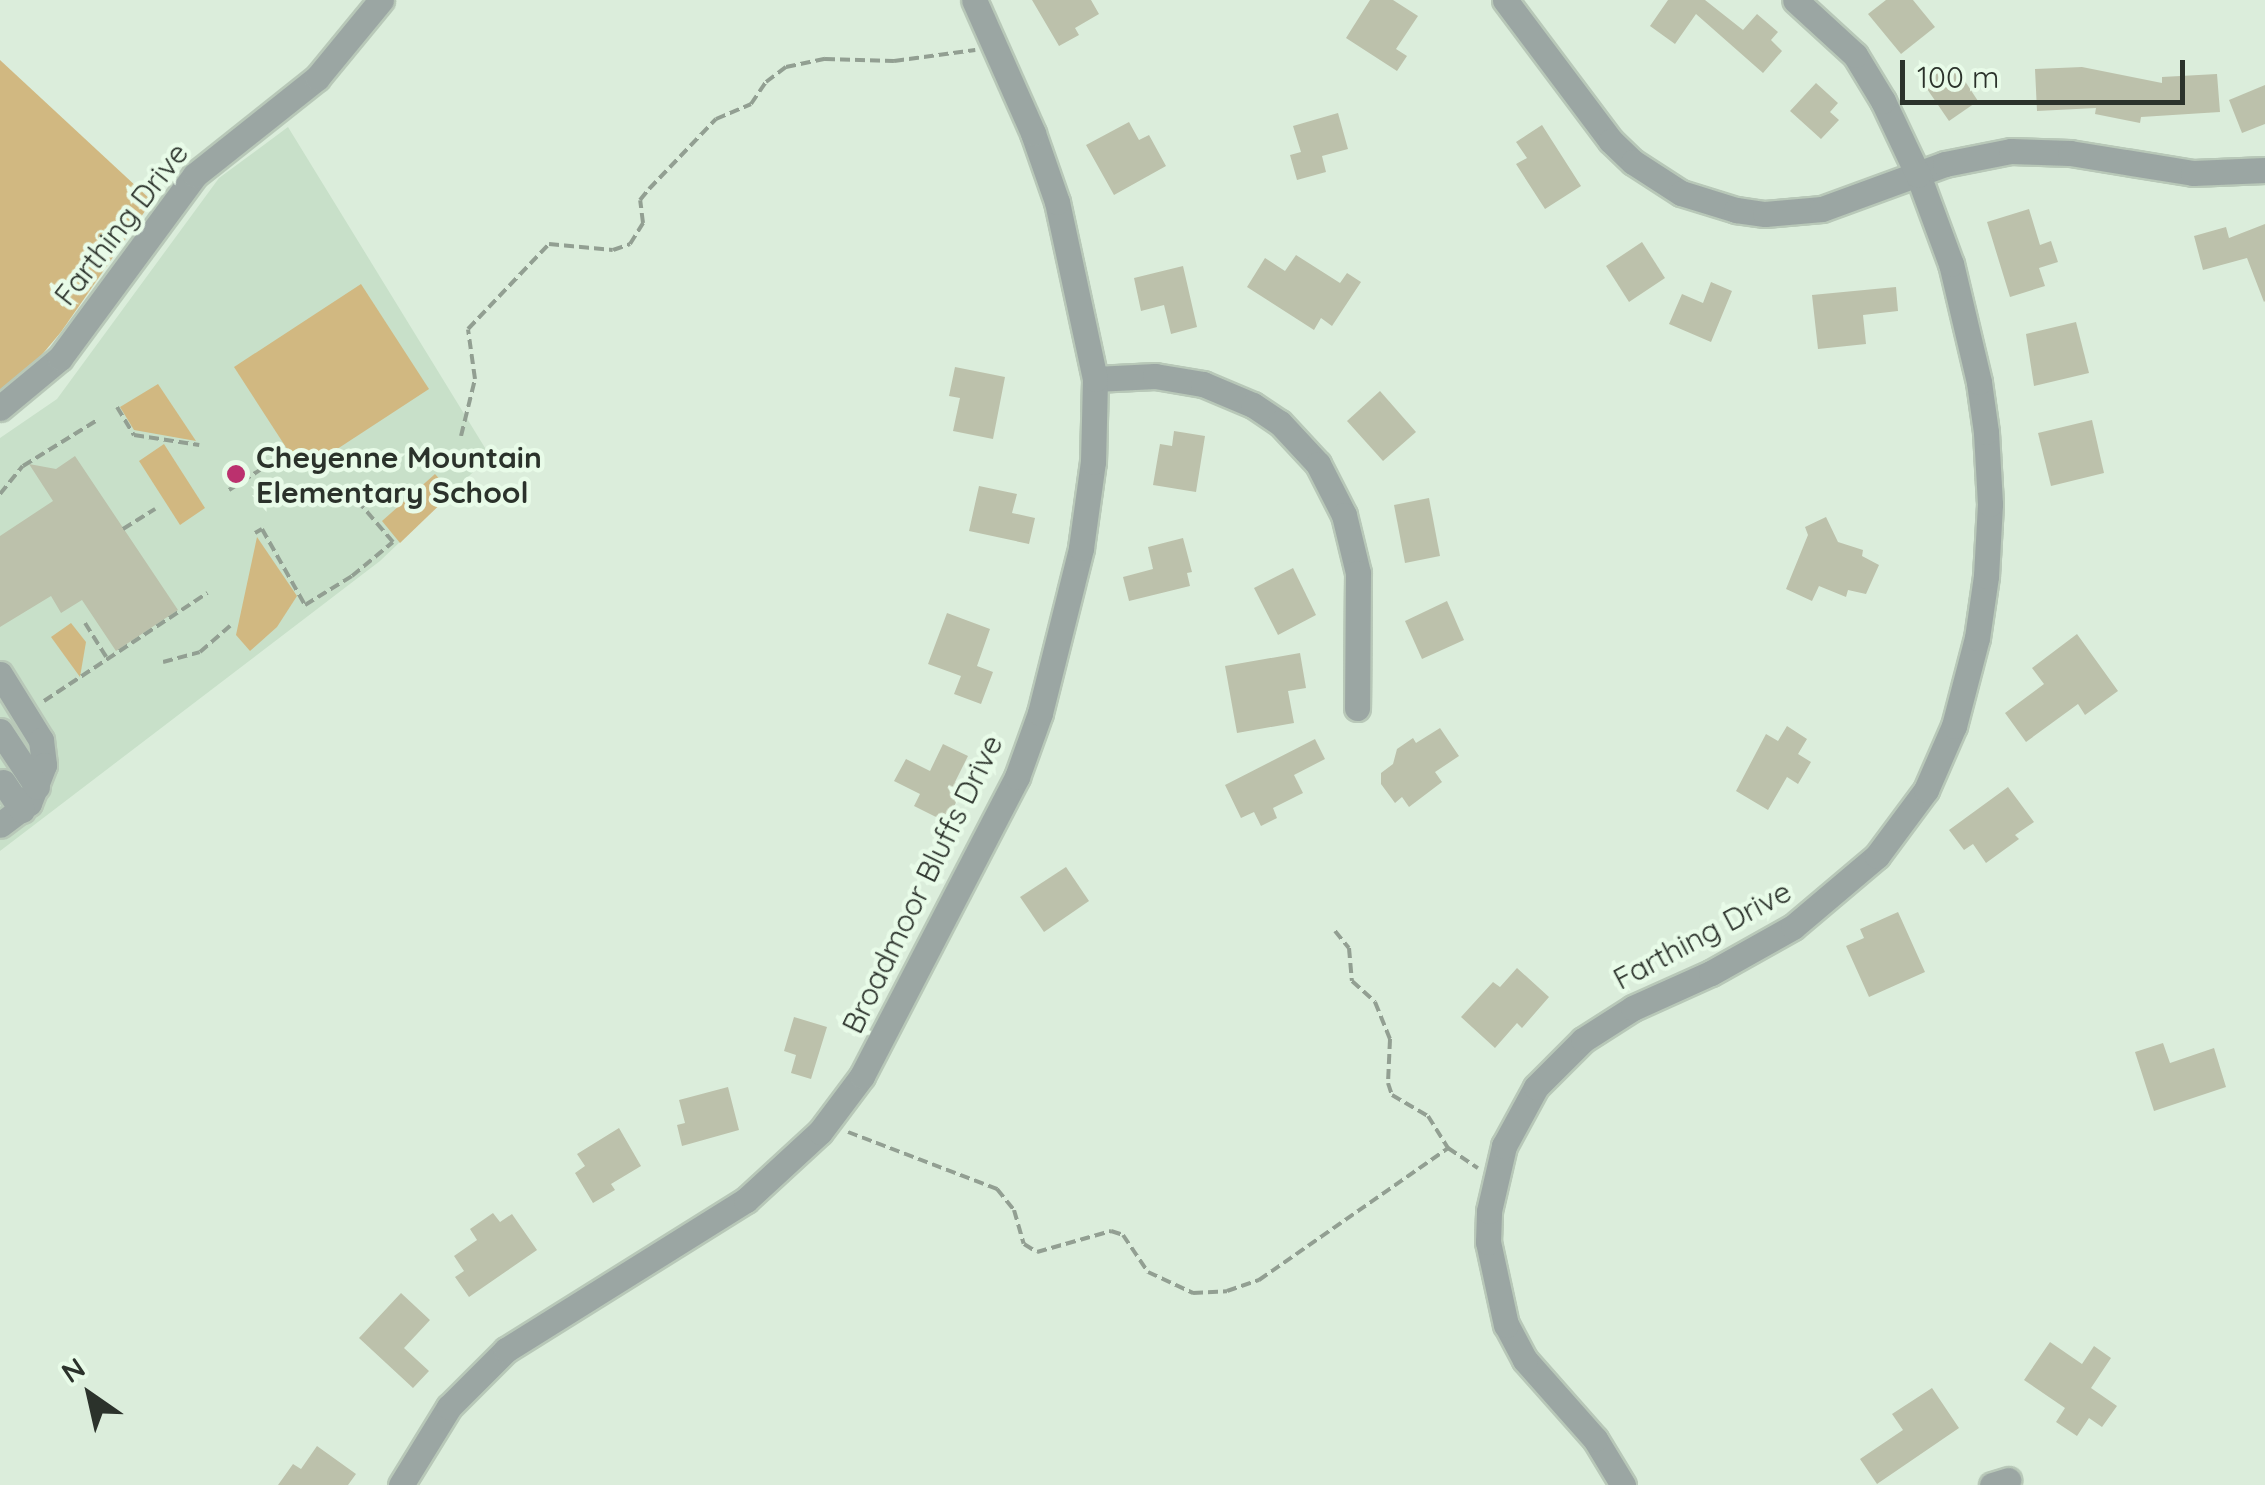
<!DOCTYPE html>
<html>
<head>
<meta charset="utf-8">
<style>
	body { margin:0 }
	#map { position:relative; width:2265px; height:1485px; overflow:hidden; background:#dbeddb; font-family:Quicksand,sans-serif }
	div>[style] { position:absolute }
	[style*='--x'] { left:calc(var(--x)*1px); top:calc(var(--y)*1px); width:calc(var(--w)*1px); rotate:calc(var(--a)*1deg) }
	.built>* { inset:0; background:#c8e0c9 }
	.green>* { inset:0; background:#d1b881 }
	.building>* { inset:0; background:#bcc1ab }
	.path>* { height:4px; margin-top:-2px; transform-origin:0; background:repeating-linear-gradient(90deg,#929f92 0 10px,transparent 0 15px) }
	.roads { filter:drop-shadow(2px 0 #b8c8b8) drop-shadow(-2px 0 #b8c8b8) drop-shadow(0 2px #b8c8b8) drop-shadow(0 -2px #b8c8b8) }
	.minor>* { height:25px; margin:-12.5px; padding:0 12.5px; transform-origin:12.5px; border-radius:12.5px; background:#9ba6a3 }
	.dots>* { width:28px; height:28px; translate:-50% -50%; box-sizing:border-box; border:5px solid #e8fbe8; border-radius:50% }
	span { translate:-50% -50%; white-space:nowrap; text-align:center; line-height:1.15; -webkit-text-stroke:9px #e8fbe8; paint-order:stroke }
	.street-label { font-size:30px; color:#2b322b }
	.poi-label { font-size:30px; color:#2b322b; font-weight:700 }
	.left { translate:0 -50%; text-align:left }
	.north { position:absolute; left:40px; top:1345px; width:100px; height:100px; -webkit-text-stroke:8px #e8fbe8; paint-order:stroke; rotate:326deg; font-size:28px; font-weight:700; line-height:40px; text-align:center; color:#2b322b }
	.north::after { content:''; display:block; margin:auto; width:35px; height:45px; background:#2b322b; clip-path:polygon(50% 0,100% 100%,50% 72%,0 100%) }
	.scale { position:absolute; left:1900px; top:60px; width:285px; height:45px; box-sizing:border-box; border:5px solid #2b322b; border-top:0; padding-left:12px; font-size:30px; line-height:35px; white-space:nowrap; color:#2b322b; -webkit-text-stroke:8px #e8fbe8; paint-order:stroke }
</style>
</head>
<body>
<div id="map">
	<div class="built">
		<i style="clip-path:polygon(288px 127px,490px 456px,380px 561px,0 851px,0 438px,57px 399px,219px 178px)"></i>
	</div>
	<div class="green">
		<i style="clip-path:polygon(0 60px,152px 201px,61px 332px,40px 357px,0 390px)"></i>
		<i style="clip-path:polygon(361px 284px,429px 389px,302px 472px,234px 367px)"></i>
		<i style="clip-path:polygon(158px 384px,196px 441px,134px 430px,120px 407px)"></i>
		<i style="clip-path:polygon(164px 444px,205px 508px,180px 525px,139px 461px)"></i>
		<i style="clip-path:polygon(435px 474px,452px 493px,400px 543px,382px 521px)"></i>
		<i style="clip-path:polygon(257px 537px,297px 596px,277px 627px,250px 651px,236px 635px)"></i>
		<i style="clip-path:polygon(71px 623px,86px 642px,80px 677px,51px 637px)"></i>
	</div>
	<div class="building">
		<i style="clip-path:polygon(1032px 0,1091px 0,1099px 14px,1075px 28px,1079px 35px,1059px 46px)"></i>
		<i style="clip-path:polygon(1370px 0,1393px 0,1418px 16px,1396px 49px,1407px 56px,1397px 71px,1346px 38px)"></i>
		<i style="clip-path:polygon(1668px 0,1705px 0,1743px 30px,1757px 14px,1778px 32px,1771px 40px,1782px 51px,1763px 73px,1696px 14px,1675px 44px,1650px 26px)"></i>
		<i style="clip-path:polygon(1886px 0,1913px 0,1935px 27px,1901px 54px,1868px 14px)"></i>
		<i style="clip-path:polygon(1953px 63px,1978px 101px,1949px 121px,1923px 83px)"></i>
		<i style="clip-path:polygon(2082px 67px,2162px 83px,2162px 77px,2217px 74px,2220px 112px,2141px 117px,2140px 123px,2095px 114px,2096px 108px,2037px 111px,2035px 69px)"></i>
		<i style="clip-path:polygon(1816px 83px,1838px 103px,1830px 112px,1839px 120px,1821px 139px,1790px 111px)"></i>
		<i style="clip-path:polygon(2265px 85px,2265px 124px,2242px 133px,2229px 100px)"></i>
		<i style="clip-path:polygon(1338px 113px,1348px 149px,1322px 156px,1326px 172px,1297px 180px,1290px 155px,1301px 152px,1293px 126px)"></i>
		<i style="clip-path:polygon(1129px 122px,1139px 140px,1149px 135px,1166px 166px,1114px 195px,1086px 145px)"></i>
		<i style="clip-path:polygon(1542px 125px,1581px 186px,1545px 209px,1516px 164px,1527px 158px,1516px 142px)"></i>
		<i style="clip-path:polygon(2029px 209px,2040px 245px,2051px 241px,2058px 262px,2039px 268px,2045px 286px,2010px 297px,1987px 222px)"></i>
		<i style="clip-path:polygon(2265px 224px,2265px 301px,2264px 302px,2247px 258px,2203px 270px,2194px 236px,2226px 227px,2229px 238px)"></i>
		<i style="clip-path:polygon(1642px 242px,1665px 278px,1629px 302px,1606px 266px)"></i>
		<i style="clip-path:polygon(1296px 255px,1340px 283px,1347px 273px,1361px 282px,1332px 326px,1321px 318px,1314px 330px,1247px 287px,1265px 258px,1285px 271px)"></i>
		<i style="clip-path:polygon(1183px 266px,1197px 327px,1171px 334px,1164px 305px,1141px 311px,1134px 278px)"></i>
		<i style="clip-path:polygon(1711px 282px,1732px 291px,1711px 342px,1669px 324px,1682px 294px,1703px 303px)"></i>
		<i style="clip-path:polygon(1896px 287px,1898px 311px,1863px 315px,1866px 344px,1818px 349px,1812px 295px)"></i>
		<i style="clip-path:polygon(2076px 322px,2089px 373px,2034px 386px,2026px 334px)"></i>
		<i style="clip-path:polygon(955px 367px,1005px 377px,993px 439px,953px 431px,960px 398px,949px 396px)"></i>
		<i style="clip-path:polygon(1380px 391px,1416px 432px,1383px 461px,1347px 421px)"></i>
		<i style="clip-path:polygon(2092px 420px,2104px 473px,2051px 486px,2038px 433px)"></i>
		<i style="clip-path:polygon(1174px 431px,1205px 436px,1196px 492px,1153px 485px,1160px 444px,1172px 446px)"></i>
		<i style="clip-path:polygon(75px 456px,178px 610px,116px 651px,82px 600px,61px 613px,51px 596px,0 627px,0 536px,53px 501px,29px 464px,56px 469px)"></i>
		<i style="clip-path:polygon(979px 486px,1017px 494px,1012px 513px,1035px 518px,1029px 544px,969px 531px)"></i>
		<i style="clip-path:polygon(1429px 498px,1440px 556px,1405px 563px,1394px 505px)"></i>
		<i style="clip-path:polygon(1826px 517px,1838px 542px,1863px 550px,1862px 556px,1879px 565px,1866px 594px,1848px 590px,1846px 597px,1819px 586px,1812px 601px,1786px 589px,1808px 535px,1805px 527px)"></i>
		<i style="clip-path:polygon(1183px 538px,1192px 572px,1187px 573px,1190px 586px,1129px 601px,1123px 577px,1153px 569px,1148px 547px)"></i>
		<i style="clip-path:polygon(1293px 568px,1316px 615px,1278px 635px,1254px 588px)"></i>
		<i style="clip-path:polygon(1447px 601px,1464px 640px,1422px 659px,1405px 621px)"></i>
		<i style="clip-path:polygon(947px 613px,990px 629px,977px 666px,993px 672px,981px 704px,954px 694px,961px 676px,928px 664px)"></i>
		<i style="clip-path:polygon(2077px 634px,2118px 691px,2085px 715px,2078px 704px,2026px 742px,2005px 713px,2044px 684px,2032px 668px)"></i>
		<i style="clip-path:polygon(1300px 653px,1306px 688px,1288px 691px,1294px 723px,1237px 733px,1225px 666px)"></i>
		<i style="clip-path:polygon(1787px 726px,1807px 739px,1798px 754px,1811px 762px,1798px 784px,1787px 777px,1768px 810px,1736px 791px,1766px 734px,1778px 741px)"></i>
		<i style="clip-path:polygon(1440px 728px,1459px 756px,1435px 772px,1442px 782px,1409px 807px,1402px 797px,1395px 803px,1381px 784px,1381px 773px,1393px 764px,1397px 749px,1413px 738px,1416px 743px)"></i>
		<i style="clip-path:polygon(1315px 739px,1325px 759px,1294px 775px,1303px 793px,1273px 808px,1277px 818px,1261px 826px,1254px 812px,1241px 818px,1225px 785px)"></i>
		<i style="clip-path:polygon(943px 744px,968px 756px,955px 782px,964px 787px,946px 822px,914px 806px,920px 794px,894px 781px,906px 759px,930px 771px)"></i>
		<i style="clip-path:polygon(2008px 787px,2034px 822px,2015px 835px,2019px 839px,1986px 863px,1973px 844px,1964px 850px,1949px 830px)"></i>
		<i style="clip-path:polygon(1066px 867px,1089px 901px,1044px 932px,1020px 897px)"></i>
		<i style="clip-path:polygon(1898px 912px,1925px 972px,1869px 997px,1846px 946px,1864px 938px,1860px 929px)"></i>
		<i style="clip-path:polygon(1517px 968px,1549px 997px,1522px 1028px,1517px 1023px,1495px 1048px,1461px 1017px,1493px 982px,1500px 987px)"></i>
		<i style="clip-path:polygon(794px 1017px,827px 1027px,811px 1079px,791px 1073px,796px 1055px,784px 1051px)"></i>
		<i style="clip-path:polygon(2163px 1043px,2170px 1063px,2214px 1048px,2226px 1087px,2154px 1111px,2135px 1052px)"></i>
		<i style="clip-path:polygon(728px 1087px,739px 1130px,682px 1146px,677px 1125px,685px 1123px,679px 1100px)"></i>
		<i style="clip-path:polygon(619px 1128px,641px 1166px,611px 1184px,615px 1190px,593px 1203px,575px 1173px,585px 1166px,577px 1154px)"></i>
		<i style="clip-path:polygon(493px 1213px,500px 1222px,512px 1214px,537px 1250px,469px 1297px,455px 1277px,464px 1271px,454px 1256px,477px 1240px,470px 1229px)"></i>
		<i style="clip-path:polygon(401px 1293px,430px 1320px,404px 1348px,429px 1371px,413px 1388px,359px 1338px)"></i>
		<i style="clip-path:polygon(2050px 1342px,2082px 1364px,2094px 1346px,2111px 1358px,2091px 1388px,2117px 1406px,2102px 1427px,2089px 1418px,2077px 1436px,2056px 1422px,2065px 1408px,2024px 1380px)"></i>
		<i style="clip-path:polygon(1932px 1388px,1959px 1428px,1877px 1484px,1860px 1459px,1903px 1430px,1892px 1414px)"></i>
		<i style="clip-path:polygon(317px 1446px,356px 1474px,348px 1485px,278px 1485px,293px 1464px,301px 1469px)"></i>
	</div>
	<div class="path">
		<i style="--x:117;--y:407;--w:33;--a:59"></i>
		<i style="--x:134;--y:435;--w:66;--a:8.7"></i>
		<i style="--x:461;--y:436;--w:59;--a:-76.2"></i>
		<i style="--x:475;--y:379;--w:50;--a:-98"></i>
		<i style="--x:468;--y:329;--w:117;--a:-46.4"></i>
		<i style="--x:549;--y:244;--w:64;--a:5.4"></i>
		<i style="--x:613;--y:250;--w:18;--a:-19"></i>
		<i style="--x:630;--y:244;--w:25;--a:-58"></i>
		<i style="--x:643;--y:223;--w:23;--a:-97"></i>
		<i style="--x:640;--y:200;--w:14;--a:-51"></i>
		<i style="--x:649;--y:189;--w:97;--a:-46.3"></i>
		<i style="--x:716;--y:119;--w:38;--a:-23"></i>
		<i style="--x:751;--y:104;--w:27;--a:-56"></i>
		<i style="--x:766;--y:82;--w:25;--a:-37"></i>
		<i style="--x:786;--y:67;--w:40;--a:-12"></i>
		<i style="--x:825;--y:59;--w:69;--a:1.7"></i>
		<i style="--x:894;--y:61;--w:82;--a:-7.7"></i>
		<i style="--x:229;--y:490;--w:37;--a:-33"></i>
		<i style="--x:0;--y:494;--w:36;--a:-51"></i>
		<i style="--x:23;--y:466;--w:86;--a:-31.7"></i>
		<i style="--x:123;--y:529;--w:38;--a:-32"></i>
		<i style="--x:255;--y:533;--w:8;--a:-30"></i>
		<i style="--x:262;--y:529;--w:87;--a:60.5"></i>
		<i style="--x:305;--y:605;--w:55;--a:-31.7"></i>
		<i style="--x:352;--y:576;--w:53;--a:-39.7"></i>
		<i style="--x:393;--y:542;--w:57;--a:-130.7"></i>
		<i style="--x:85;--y:623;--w:40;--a:58"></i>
		<i style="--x:163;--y:662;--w:38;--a:-15"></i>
		<i style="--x:200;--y:652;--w:40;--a:-41"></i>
		<i style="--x:44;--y:701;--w:196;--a:-33.5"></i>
		<i style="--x:1335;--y:931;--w:22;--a:51"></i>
		<i style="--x:1349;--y:948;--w:33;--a:85"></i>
		<i style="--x:1352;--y:981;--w:31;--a:42"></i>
		<i style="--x:1375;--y:1002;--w:40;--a:68"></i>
		<i style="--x:1390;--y:1039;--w:44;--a:92.6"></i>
		<i style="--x:1388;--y:1083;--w:13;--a:72"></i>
		<i style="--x:1392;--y:1095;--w:42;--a:30.3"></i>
		<i style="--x:1428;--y:1116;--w:38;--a:58"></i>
		<i style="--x:1448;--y:1148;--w:36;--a:34"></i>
		<i style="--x:848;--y:1132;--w:160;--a:20.9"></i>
		<i style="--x:997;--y:1189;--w:27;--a:51"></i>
		<i style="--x:1014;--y:1210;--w:35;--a:74"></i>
		<i style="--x:1024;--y:1244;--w:15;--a:32"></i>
		<i style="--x:1037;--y:1252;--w:77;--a:-15.8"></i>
		<i style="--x:1111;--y:1231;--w:13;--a:18"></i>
		<i style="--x:1123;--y:1235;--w:45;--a:56"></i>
		<i style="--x:1148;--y:1272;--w:50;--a:25"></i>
		<i style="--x:1193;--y:1293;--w:34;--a:-3"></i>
		<i style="--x:1227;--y:1291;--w:34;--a:-19"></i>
		<i style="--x:1259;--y:1280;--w:231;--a:-34.9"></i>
	</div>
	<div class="roads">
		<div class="minor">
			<i style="--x:1505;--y:0;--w:176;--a:53.1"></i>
			<i style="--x:1611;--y:141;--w:30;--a:44"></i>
			<i style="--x:1633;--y:162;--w:57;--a:32.9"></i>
			<i style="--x:1681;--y:193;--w:58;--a:17.2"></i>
			<i style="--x:1736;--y:210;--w:29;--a:8"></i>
			<i style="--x:1765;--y:214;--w:57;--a:-5"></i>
			<i style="--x:1822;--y:209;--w:131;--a:-20.1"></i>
			<i style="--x:1945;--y:164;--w:67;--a:-11.1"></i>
			<i style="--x:2011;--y:151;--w:59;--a:1.9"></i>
			<i style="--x:2070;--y:153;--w:125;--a:9.2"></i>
			<i style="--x:2193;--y:173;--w:72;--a:-2.4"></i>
			<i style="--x:1095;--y:379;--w:60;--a:-2.9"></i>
			<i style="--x:1155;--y:376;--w:49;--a:9.5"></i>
			<i style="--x:1203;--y:384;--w:54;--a:22.8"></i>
			<i style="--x:1253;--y:405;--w:32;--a:34"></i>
			<i style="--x:1280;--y:423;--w:56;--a:47.2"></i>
			<i style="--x:1318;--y:464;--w:57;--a:63"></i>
			<i style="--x:1344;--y:515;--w:60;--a:76.4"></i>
			<i style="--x:1358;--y:573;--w:135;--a:90.4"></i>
			<i style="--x:0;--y:408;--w:78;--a:-39.8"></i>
			<i style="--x:60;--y:358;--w:227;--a:-53.6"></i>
			<i style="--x:195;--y:175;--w:156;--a:-38.5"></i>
			<i style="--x:317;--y:78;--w:101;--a:-50.6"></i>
			<i style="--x:0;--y:674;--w:78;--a:58.2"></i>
			<i style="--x:41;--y:740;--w:25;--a:83"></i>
			<i style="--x:44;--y:765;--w:41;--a:111.5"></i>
			<i style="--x:29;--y:803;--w:36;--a:143"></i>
			<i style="--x:0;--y:731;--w:67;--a:56.5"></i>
			<i style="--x:3;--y:782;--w:34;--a:56"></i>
			<i style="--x:401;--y:1485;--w:92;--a:-58.4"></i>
			<i style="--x:449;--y:1407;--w:81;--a:-45"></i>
			<i style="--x:506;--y:1350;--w:283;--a:-32"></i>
			<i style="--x:746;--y:1200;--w:100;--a:-42.6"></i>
			<i style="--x:820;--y:1132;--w:70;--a:-53.1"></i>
			<i style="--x:862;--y:1076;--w:337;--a:-62.6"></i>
			<i style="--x:1017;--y:777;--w:68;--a:-70.2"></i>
			<i style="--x:1040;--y:713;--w:170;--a:-76"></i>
			<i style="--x:1081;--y:548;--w:87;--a:-82.1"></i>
			<i style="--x:1093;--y:462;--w:83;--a:-88.6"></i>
			<i style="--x:1095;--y:379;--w:181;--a:-102.1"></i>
			<i style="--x:1057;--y:202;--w:73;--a:-109.2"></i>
			<i style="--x:1033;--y:133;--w:145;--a:-113.9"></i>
			<i style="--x:1623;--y:1485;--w:54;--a:-121.3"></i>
			<i style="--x:1595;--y:1439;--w:106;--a:-131.5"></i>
			<i style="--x:1525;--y:1360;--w:40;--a:-118"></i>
			<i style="--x:1506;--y:1325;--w:85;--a:-102.2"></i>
			<i style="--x:1488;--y:1242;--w:31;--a:-88"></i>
			<i style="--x:1489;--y:1211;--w:67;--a:-77"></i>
			<i style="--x:1504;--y:1146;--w:67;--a:-61.5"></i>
			<i style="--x:1536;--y:1087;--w:66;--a:-45"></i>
			<i style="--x:1583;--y:1040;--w:59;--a:-32.6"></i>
			<i style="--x:1633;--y:1008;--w:85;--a:-24.2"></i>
			<i style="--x:1711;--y:973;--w:94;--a:-29.3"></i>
			<i style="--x:1793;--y:927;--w:110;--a:-40.2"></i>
			<i style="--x:1877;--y:856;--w:82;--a:-53.4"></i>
			<i style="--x:1926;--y:790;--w:70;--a:-66.4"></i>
			<i style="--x:1954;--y:726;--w:91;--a:-75.4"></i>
			<i style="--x:1977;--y:638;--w:63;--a:-81.7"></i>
			<i style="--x:1986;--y:576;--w:72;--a:-86.8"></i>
			<i style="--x:1990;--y:504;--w:72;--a:-93.2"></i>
			<i style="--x:1986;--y:432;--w:50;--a:-98"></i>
			<i style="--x:1979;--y:382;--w:121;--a:-103.3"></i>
			<i style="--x:1951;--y:264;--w:95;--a:-110.3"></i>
			<i style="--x:1918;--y:175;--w:82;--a:-115.3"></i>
			<i style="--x:1883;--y:101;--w:54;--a:-121.3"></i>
			<i style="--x:1855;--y:55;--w:81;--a:-137.5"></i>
			<i style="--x:1992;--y:1485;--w:17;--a:-17"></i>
		</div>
	</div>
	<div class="dots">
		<i style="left:236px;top:474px;background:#bb316e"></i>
	</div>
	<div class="street-label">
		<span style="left:121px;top:224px;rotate:-52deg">Farthing Drive</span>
		<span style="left:922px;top:884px;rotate:-64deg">Broadmoor Bluffs Drive</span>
		<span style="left:1702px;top:935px;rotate:-28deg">Farthing Drive</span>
	</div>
	<div class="poi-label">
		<span class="left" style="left:256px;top:474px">Cheyenne Mountain<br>Elementary School</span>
	</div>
	<div class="north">N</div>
	<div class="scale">100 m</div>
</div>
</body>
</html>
